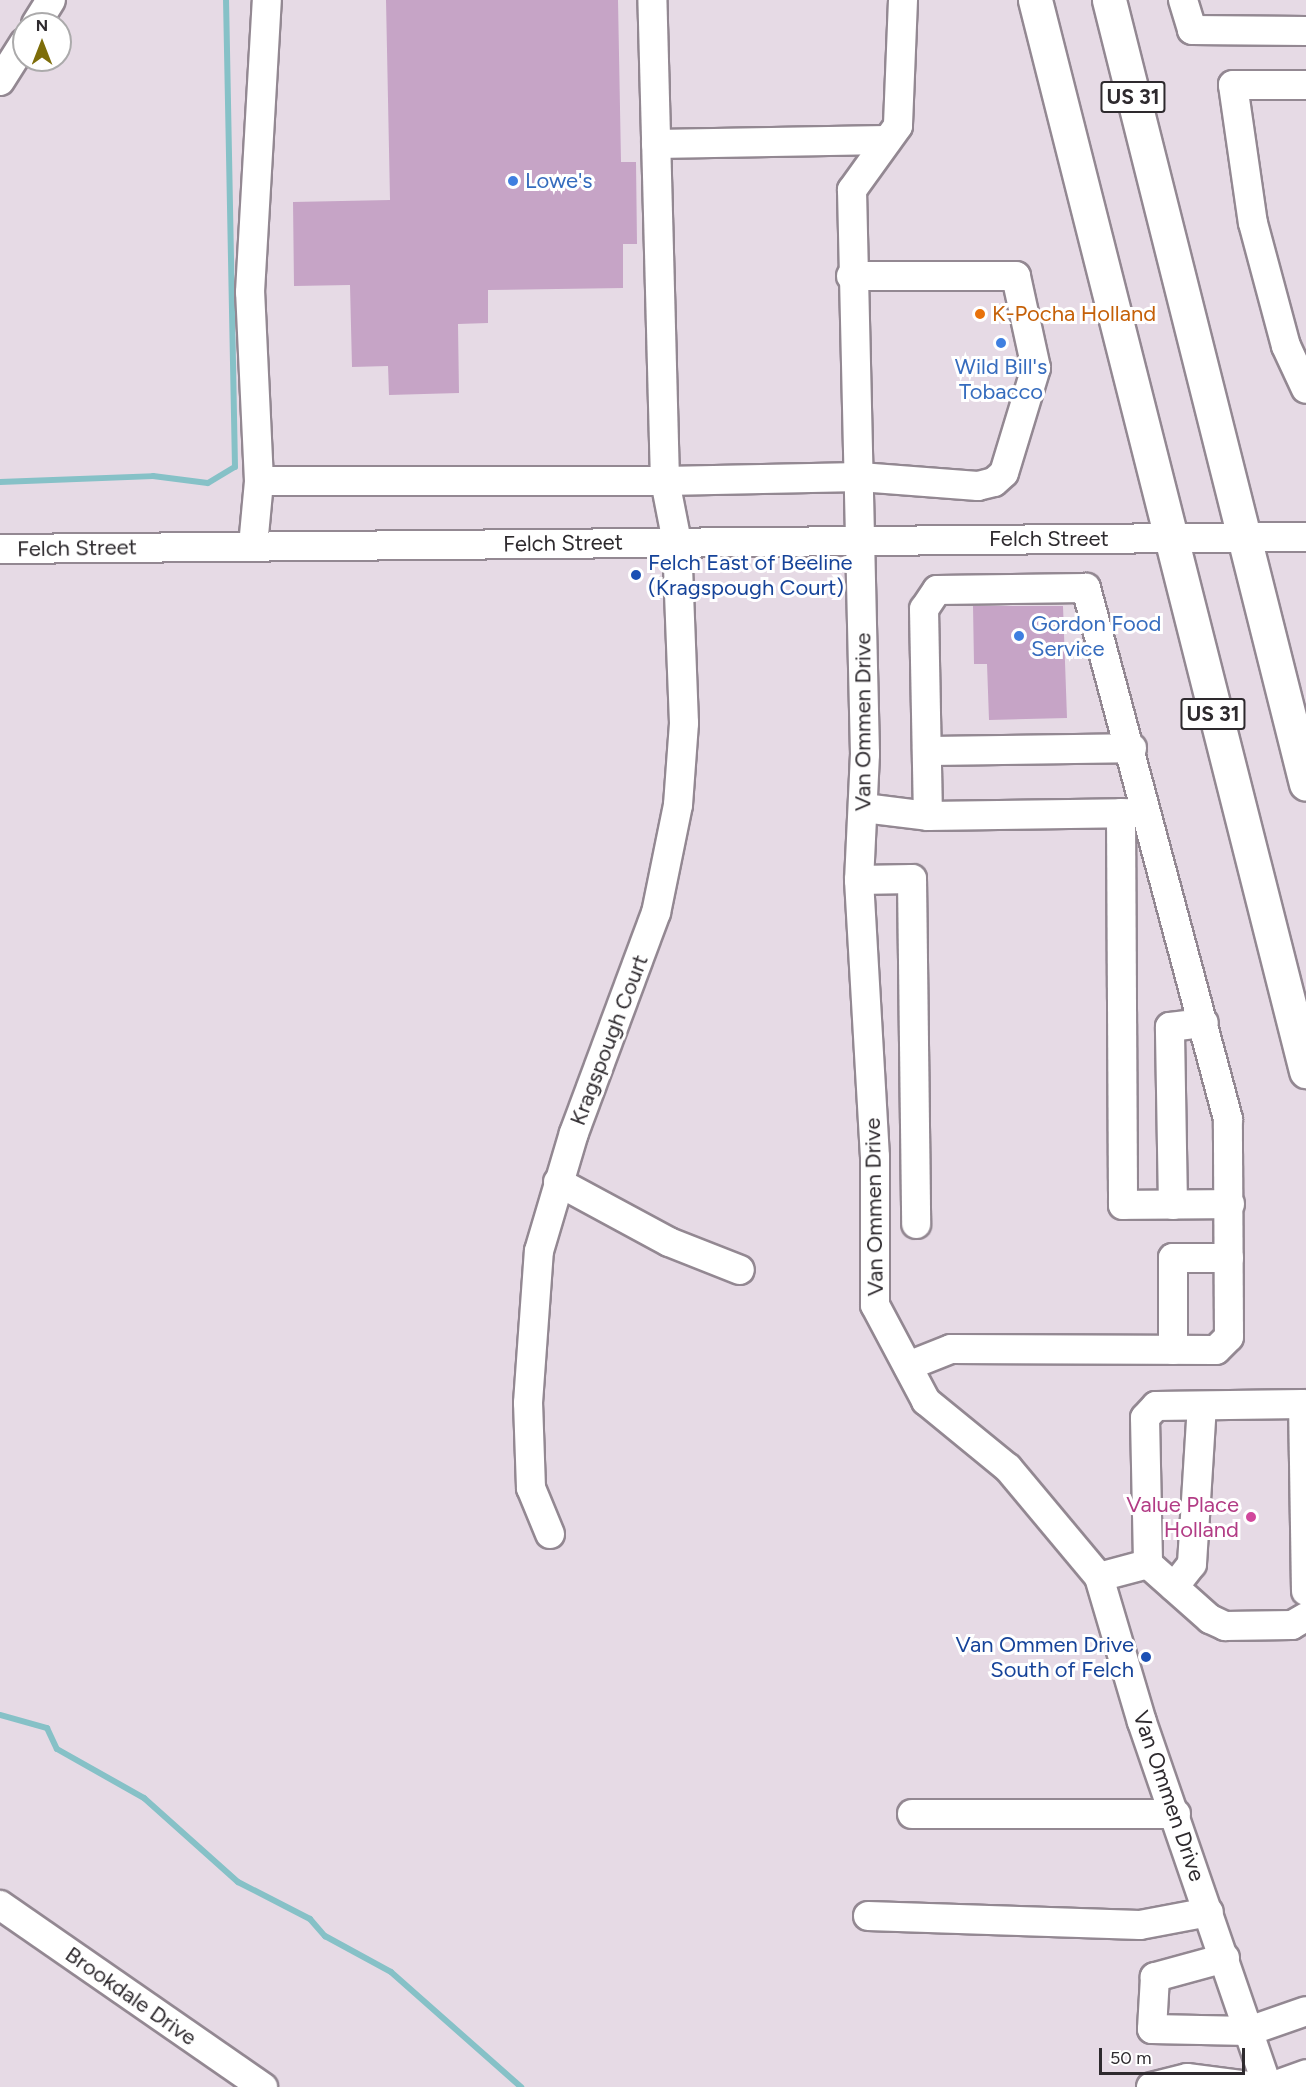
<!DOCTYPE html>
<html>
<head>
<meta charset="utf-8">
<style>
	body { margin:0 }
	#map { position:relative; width:1306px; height:2087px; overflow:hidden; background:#e6dae5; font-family:Figtree,sans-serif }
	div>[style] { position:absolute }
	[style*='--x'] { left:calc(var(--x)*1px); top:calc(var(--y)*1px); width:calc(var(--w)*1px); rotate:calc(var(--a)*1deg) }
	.stream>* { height:6px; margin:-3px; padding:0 3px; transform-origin:3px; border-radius:3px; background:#86c1c7 }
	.building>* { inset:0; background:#c6a4c6 }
	.roads { filter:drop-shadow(2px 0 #938892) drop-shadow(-2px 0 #938892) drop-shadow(0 2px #938892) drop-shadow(0 -2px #938892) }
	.minor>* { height:28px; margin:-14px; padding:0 14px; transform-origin:14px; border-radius:14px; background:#fff }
	.highway>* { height:33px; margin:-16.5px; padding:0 16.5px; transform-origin:16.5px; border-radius:16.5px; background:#fff }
	.dots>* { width:16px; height:16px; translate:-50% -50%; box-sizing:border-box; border:3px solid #fff; border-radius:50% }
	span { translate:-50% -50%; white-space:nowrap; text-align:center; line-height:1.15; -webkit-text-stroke:6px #fff; paint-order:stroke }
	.shield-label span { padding:2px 4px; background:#fff; border:2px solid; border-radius:4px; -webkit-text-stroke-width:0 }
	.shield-label { font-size:21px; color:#2e2a2e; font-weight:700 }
	.shop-label { font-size:22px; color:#366cbe }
	.left { translate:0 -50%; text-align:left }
	.food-label { font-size:22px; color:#c56008 }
	.street-label { font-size:22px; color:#2e2a2e }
	.transit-label { font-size:22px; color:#164399 }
	.right { translate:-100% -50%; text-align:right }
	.hotel-label { font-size:22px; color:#b23c85 }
	.north { position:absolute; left:12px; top:12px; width:60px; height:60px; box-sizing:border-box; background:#fff; border:2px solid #abaaab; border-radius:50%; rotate:0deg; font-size:16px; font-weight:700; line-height:24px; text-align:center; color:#2e2a2e }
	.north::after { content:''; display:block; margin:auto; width:21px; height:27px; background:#7d6d09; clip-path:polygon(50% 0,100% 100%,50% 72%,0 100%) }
	.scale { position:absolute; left:1099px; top:2048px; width:146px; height:27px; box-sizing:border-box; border:3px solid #2e2a2e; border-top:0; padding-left:8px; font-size:18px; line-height:21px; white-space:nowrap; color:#2e2a2e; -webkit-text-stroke:4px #fff; paint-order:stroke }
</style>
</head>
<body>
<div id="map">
	<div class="stream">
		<i style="--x:0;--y:482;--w:153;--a:-2.2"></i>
		<i style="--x:153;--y:476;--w:55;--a:7.3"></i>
		<i style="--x:208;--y:483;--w:31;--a:-31"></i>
		<i style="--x:235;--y:467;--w:467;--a:-91.1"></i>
		<i style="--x:0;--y:1715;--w:49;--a:15.5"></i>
		<i style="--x:47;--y:1728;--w:23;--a:65"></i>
		<i style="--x:57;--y:1749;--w:100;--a:29.4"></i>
		<i style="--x:144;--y:1798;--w:126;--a:41.8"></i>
		<i style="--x:238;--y:1882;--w:81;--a:27.2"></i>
		<i style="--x:310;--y:1919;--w:23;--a:49"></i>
		<i style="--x:325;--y:1936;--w:75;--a:28.6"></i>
		<i style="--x:391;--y:1972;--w:174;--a:41.5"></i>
	</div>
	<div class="building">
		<i style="clip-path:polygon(386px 0,618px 0,621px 162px,636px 162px,637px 244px,623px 244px,623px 288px,488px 290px,488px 323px,458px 324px,459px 393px,389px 395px,388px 366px,352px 367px,350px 285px,294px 286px,293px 202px,390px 200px)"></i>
		<i style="clip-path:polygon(973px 606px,1063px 606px,1067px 718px,989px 720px,987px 664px,974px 664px)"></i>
	</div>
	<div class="roads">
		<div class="minor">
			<i style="--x:903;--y:0;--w:126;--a:92.3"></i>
			<i style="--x:898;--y:126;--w:79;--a:125.7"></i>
			<i style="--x:852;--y:190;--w:564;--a:88.68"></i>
			<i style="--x:865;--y:754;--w:126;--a:92.7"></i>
			<i style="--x:859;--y:880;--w:277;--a:86.7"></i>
			<i style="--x:875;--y:1157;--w:148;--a:90"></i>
			<i style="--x:875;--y:1305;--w:109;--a:62"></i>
			<i style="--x:926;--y:1401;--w:106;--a:39.3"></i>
			<i style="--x:1008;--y:1468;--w:142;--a:50.1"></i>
			<i style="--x:1099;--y:1577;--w:151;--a:73.5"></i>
			<i style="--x:1142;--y:1722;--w:386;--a:71"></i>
			<i style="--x:1183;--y:0;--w:31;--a:73"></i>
			<i style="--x:1192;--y:30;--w:114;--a:0.5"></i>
			<i style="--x:36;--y:24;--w:28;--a:-58"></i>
			<i style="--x:0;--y:81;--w:45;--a:-57.7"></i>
			<i style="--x:1306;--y:85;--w:73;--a:180"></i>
			<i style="--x:1233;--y:85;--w:139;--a:81.8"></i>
			<i style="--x:1253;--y:223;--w:127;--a:75"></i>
			<i style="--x:1286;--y:346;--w:47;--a:65.1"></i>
			<i style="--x:656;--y:144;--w:231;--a:-1"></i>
			<i style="--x:259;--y:481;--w:189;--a:-92.7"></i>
			<i style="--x:250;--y:292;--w:292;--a:-86.7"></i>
			<i style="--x:253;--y:546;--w:65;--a:-84.7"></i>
			<i style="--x:259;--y:481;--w:406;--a:0"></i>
			<i style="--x:665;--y:481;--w:481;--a:-91.5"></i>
			<i style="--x:0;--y:549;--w:1306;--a:-0.53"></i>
			<i style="--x:927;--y:751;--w:205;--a:-0.8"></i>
			<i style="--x:864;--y:808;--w:64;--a:7.1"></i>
			<i style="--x:928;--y:816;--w:212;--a:-0.8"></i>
			<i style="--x:1121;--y:813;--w:392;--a:89.7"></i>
			<i style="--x:1123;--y:1205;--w:107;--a:-0.5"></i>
			<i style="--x:859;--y:880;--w:53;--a:-1.1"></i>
			<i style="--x:912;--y:879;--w:345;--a:89.3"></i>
			<i style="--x:558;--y:1182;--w:126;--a:28.4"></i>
			<i style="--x:669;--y:1242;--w:76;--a:21.5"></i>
			<i style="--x:1173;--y:1205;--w:178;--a:-91"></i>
			<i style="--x:1170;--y:1027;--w:34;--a:-7"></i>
			<i style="--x:1173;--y:1350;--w:92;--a:-90"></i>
			<i style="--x:1173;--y:1258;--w:56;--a:0"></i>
			<i style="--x:908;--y:1366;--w:46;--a:-21.6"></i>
			<i style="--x:951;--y:1349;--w:265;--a:0.2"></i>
			<i style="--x:1216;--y:1350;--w:18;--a:-45"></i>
			<i style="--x:1229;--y:1337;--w:218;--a:-90.3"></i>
			<i style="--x:1228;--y:1119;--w:550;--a:-104.97"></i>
			<i style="--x:1086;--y:588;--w:149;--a:179.2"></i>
			<i style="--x:937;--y:590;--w:23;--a:124"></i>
			<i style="--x:924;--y:609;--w:207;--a:88.9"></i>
			<i style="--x:550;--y:1534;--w:50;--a:-112.4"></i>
			<i style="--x:531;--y:1488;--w:85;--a:-92"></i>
			<i style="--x:528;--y:1403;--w:152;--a:-85.9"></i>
			<i style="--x:539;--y:1251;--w:123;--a:-73.5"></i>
			<i style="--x:574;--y:1133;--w:235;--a:-69.6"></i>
			<i style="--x:656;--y:913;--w:110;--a:-78.5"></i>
			<i style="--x:678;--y:805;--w:82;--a:-85.8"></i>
			<i style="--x:684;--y:723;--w:181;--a:-92.2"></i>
			<i style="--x:677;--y:542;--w:62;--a:-101.1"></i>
			<i style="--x:665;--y:481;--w:195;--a:-1.2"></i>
			<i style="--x:860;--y:477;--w:118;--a:4.4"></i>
			<i style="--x:978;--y:486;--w:16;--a:-14"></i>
			<i style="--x:994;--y:482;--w:13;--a:-42"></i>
			<i style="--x:1004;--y:473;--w:110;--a:-73.1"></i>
			<i style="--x:1036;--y:368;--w:94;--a:-102.3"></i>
			<i style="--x:1016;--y:276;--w:165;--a:180"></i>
			<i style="--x:1099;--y:1577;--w:51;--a:-14.9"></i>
			<i style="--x:1174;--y:1587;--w:29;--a:-52"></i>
			<i style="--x:1192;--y:1564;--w:158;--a:-86.4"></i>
			<i style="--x:1306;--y:1591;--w:187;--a:-90.9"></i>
			<i style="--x:1303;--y:1404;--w:147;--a:179.2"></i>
			<i style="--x:1156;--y:1406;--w:16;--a:133"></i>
			<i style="--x:1145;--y:1418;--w:146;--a:88.8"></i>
			<i style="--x:1148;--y:1564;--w:83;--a:41.6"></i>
			<i style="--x:1210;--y:1619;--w:17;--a:25"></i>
			<i style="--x:1225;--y:1626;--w:67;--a:-0.9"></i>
			<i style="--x:1292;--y:1625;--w:16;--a:-30"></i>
			<i style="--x:912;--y:1814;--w:264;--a:0"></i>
			<i style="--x:0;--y:1905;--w:320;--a:34.7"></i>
			<i style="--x:868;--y:1916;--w:272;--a:1.9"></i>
			<i style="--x:1140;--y:1925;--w:70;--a:-10.7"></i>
			<i style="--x:1225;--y:1958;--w:73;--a:164.8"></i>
			<i style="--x:1155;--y:1977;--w:52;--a:93.3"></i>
			<i style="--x:1152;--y:2029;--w:97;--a:1.2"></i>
			<i style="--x:1249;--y:2031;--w:60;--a:-19.3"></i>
			<i style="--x:1151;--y:2087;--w:37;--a:-14"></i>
			<i style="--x:1187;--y:2078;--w:72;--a:7.2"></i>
			<i style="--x:1271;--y:2087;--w:37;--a:-20"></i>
		</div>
		<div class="highway">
			<i style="--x:1035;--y:0;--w:1105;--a:75.8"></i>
			<i style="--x:1109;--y:0;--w:808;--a:75.89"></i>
		</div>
	</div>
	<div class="dots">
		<i style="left:513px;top:181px;background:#3f7fe0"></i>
		<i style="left:980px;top:314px;background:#e8710a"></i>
		<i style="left:1001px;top:343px;background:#3f7fe0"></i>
		<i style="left:636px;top:575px;background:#1a4fb4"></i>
		<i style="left:1019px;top:636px;background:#3f7fe0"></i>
		<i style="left:1251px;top:1517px;background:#d1479c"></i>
		<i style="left:1146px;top:1657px;background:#1a4fb4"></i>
	</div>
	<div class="shield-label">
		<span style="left:1133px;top:97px">US 31</span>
		<span style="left:1213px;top:714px">US 31</span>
	</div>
	<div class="shop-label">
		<span class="left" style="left:525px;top:181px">Lowe's</span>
		<span style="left:1001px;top:379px">Wild Bill's<br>Tobacco</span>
		<span class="left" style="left:1031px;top:636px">Gordon Food<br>Service</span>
	</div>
	<div class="food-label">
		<span class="left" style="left:992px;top:314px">K-Pocha Holland</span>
	</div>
	<div class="street-label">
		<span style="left:1049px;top:539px">Felch Street</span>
		<span style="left:563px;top:543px;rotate:-1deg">Felch Street</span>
		<span style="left:77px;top:548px;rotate:-1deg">Felch Street</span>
		<span style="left:863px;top:722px;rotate:-90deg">Van Ommen Drive</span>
		<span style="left:609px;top:1040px;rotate:-69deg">Kragspough Court</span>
		<span style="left:874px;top:1207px;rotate:-91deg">Van Ommen Drive</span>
		<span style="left:1169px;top:1796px;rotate:71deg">Van Ommen Drive</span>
		<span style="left:131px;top:1996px;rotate:35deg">Brookdale Drive</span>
	</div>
	<div class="transit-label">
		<span class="left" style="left:648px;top:575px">Felch East of Beeline<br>(Kragspough Court)</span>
		<span class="right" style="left:1134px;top:1657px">Van Ommen Drive<br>South of Felch</span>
	</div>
	<div class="hotel-label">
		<span class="right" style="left:1239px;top:1517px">Value Place<br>Holland</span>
	</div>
	<div class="north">N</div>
	<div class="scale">50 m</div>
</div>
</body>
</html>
